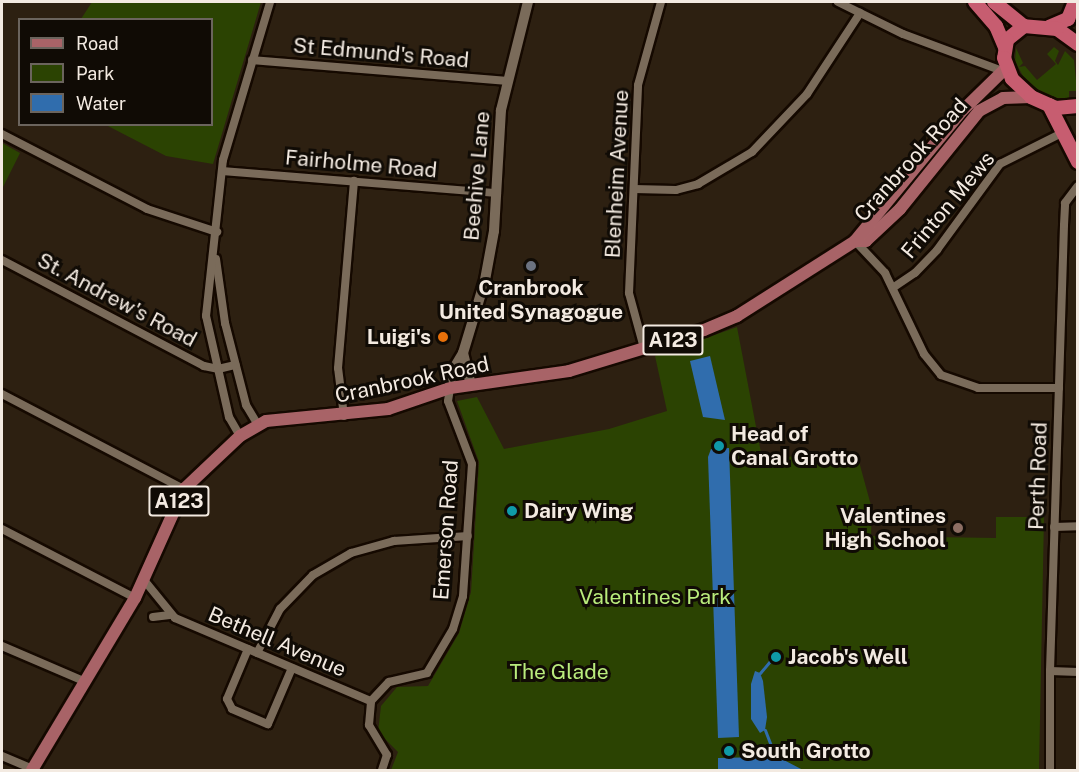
<!DOCTYPE html>
<html>
<head>
<meta charset="utf-8">
<style>
	body { margin:0 }
	#map { position:relative; width:1079px; height:772px; overflow:hidden; background:#2d2011; font-family:"Public Sans",sans-serif }
	div>[style] { position:absolute }
	[style*='--x'] { left:calc(var(--x)*1px); top:calc(var(--y)*1px); width:calc(var(--w)*1px); rotate:calc(var(--a)*1deg) }
	.green>* { inset:0; background:#2b4302 }
	.water>* { inset:0; background:#306dad }
	.stream>* { height:3px; margin:-1.5px; padding:0 1.5px; transform-origin:1.5px; border-radius:1.5px; background:#306dad }
	.roads { filter:drop-shadow(2px 0 #150900) drop-shadow(-2px 0 #150900) drop-shadow(0 2px #150900) drop-shadow(0 -2px #150900) }
	.street>* { height:8px; margin:-4px; padding:0 4px; transform-origin:4px; border-radius:4px; background:#7a6b5a }
	.secondary>* { height:10px; margin:-5px; padding:0 5px; transform-origin:5px; border-radius:5px; background:#7a6b5a }
	.primary>* { height:12px; margin:-6px; padding:0 6px; transform-origin:6px; border-radius:6px; background:#a86367 }
	.highway>* { height:14px; margin:-7px; padding:0 7px; transform-origin:7px; border-radius:7px; background:#c75d70 }
	.dots>* { width:16px; height:16px; translate:-50% -50%; box-sizing:border-box; border:3px solid #100b05; border-radius:50% }
	span { translate:-50% -50%; white-space:nowrap; text-align:center; line-height:1.15; -webkit-text-stroke:6px #100b05; paint-order:stroke }
	.shield-label span { padding:2px 4px; background:#100b05; border:2px solid; border-radius:4px; -webkit-text-stroke-width:0 }
	.shield-label { font-size:20px; color:#f3eae1; font-weight:700 }
	.street-label { font-size:21px; color:#f3eae1 }
	.poi-label { font-size:21px; color:#f3eae1; font-weight:700 }
	.right { translate:-100% -50%; text-align:right }
	.left { translate:0 -50%; text-align:left }
	.park-label { font-size:21px; color:#b9eb7c }
	.frame { position:absolute; inset:0; border:3px solid #f3eae1; pointer-events:none }
	.legend { position:absolute; left:18px; top:18px; width:195px; height:108px; box-sizing:border-box; background:#100b05; border:2px solid #6b645d; margin:0; padding:8px 10px; list-style:none; font-size:18px; color:#f3eae1 }
	.legend li { display:flex; align-items:center; gap:12px; height:30px }
	.legend b { width:30px; border:2px solid #6b645d }
</style>
</head>
<body>
<div id="map">
	<div class="green">
		<i style="clip-path:polygon(92px 2px,261px 2px,213px 164px,166px 156px,106px 125px,212px 124px,212px 20px,81px 19px)"></i>
		<i style="clip-path:polygon(1054px 47px,1059px 51px,1055px 61px,1058px 65px,1065px 51px,1074px 60px,1077px 91px,1069px 91px,1069px 99px,1051px 98px,1033px 86px,1023px 76px,1015px 61px,1016px 48px,1023px 63px,1019px 67px,1025px 66px,1037px 80px,1056px 64px,1047px 54px)"></i>
		<i style="clip-path:polygon(2px 143px,20px 153px,2px 189px)"></i>
		<i style="clip-path:polygon(737px 327px,762px 458px,845px 454px,858px 458px,872px 509px,871px 536px,996px 538px,996px 517px,1044px 517px,1039px 770px,391px 770px,398px 752px,378px 732px,381px 706px,397px 687px,428px 686px,459px 633px,471px 592px,479px 462px,457px 401px,477px 397px,504px 449px,609px 429px,667px 411px,655px 356px)"></i>
	</div>
	<div class="water">
		<i style="clip-path:polygon(710px 356px,725px 420px,703px 417px,690px 361px)"></i>
		<i style="clip-path:polygon(729px 448px,739px 737px,718px 738px,708px 457px,711px 449px)"></i>
		<i style="clip-path:polygon(755px 671px,760px 673px,763px 681px,767px 717px,765px 730px,760px 733px,751px 719px,751px 684px)"></i>
		<i style="clip-path:polygon(770px 752px,779px 752px,780px 758px,803px 770px,718px 770px,718px 758px,769px 757px)"></i>
	</div>
	<div class="stream">
		<i style="--x:774;--y:658;--w:2;--a:-27"></i>
		<i style="--x:760;--y:673;--w:16;--a:-50"></i>
		<i style="--x:765;--y:730;--w:25;--a:69"></i>
		<i style="--x:730;--y:754;--w:4;--a:76"></i>
	</div>
	<div class="roads">
		<div class="street">
			<i style="--x:838;--y:2;--w:72;--a:26.2"></i>
			<i style="--x:903;--y:34;--w:109;--a:20.4"></i>
			<i style="--x:252;--y:60;--w:256;--a:4.7"></i>
			<i style="--x:2;--y:134;--w:163;--a:27.3"></i>
			<i style="--x:147;--y:209;--w:74;--a:18.2"></i>
			<i style="--x:222;--y:171;--w:276;--a:4.6"></i>
			<i style="--x:634;--y:189;--w:42;--a:1.4"></i>
			<i style="--x:676;--y:190;--w:23;--a:-15"></i>
			<i style="--x:698;--y:184;--w:63;--a:-30.7"></i>
			<i style="--x:752;--y:152;--w:80;--a:-46.5"></i>
			<i style="--x:807;--y:94;--w:97;--a:-56.8"></i>
			<i style="--x:855;--y:241;--w:44;--a:46.8"></i>
			<i style="--x:885;--y:273;--w:90;--a:64.3"></i>
			<i style="--x:924;--y:354;--w:27;--a:51"></i>
			<i style="--x:941;--y:375;--w:39;--a:19"></i>
			<i style="--x:978;--y:388;--w:81;--a:0"></i>
			<i style="--x:216;--y:259;--w:65;--a:82"></i>
			<i style="--x:225;--y:323;--w:85;--a:75.6"></i>
			<i style="--x:246;--y:405;--w:23;--a:59"></i>
			<i style="--x:2;--y:260;--w:228;--a:27.7"></i>
			<i style="--x:204;--y:366;--w:14;--a:12"></i>
			<i style="--x:218;--y:369;--w:18;--a:-13"></i>
			<i style="--x:894;--y:287;--w:25;--a:-34"></i>
			<i style="--x:915;--y:273;--w:32;--a:-46"></i>
			<i style="--x:937;--y:250;--w:107;--a:-53.8"></i>
			<i style="--x:1000;--y:164;--w:72;--a:-26.6"></i>
			<i style="--x:644;--y:348;--w:57;--a:-105.3"></i>
			<i style="--x:629;--y:293;--w:208;--a:-87.5"></i>
			<i style="--x:638;--y:85;--w:86;--a:-74.5"></i>
			<i style="--x:2;--y:394;--w:205;--a:27.6"></i>
			<i style="--x:344;--y:416;--w:48;--a:-97.1"></i>
			<i style="--x:338;--y:368;--w:188;--a:-85.1"></i>
			<i style="--x:240;--y:436;--w:22;--a:-120"></i>
			<i style="--x:229;--y:417;--w:104;--a:-102.8"></i>
			<i style="--x:206;--y:316;--w:157;--a:-83.8"></i>
			<i style="--x:223;--y:160;--w:165;--a:-73.4"></i>
			<i style="--x:1054;--y:527;--w:24;--a:-2"></i>
			<i style="--x:2;--y:529;--w:150;--a:27.4"></i>
			<i style="--x:144;--y:580;--w:49;--a:50.8"></i>
			<i style="--x:175;--y:618;--w:213;--a:23"></i>
			<i style="--x:153;--y:617;--w:17;--a:-7"></i>
			<i style="--x:2;--y:646;--w:91;--a:23.2"></i>
			<i style="--x:248;--y:649;--w:54;--a:112.8"></i>
			<i style="--x:227;--y:699;--w:11;--a:63"></i>
			<i style="--x:232;--y:709;--w:39;--a:23"></i>
			<i style="--x:268;--y:724;--w:61;--a:-66.8"></i>
			<i style="--x:257;--y:653;--w:50;--a:-62.4"></i>
			<i style="--x:280;--y:609;--w:47;--a:-45.9"></i>
			<i style="--x:313;--y:575;--w:44;--a:-30.1"></i>
			<i style="--x:351;--y:553;--w:45;--a:-15.6"></i>
			<i style="--x:394;--y:541;--w:74;--a:-3.9"></i>
			<i style="--x:1050;--y:671;--w:28;--a:2"></i>
			<i style="--x:2;--y:756;--w:34;--a:23"></i>
			<i style="--x:382;--y:770;--w:16;--a:-72"></i>
			<i style="--x:387;--y:755;--w:35;--a:-121"></i>
			<i style="--x:369;--y:725;--w:24;--a:-85"></i>
			<i style="--x:371;--y:701;--w:26;--a:-47"></i>
			<i style="--x:389;--y:682;--w:39;--a:-13"></i>
			<i style="--x:427;--y:673;--w:51;--a:-59.4"></i>
			<i style="--x:453;--y:629;--w:34;--a:-73"></i>
			<i style="--x:463;--y:596;--w:132;--a:-86.1"></i>
			<i style="--x:472;--y:464;--w:67;--a:-110.9"></i>
			<i style="--x:448;--y:401;--w:13;--a:-81"></i>
			<i style="--x:1050;--y:770;--w:99;--a:-90"></i>
			<i style="--x:1050;--y:671;--w:446;--a:-88.2"></i>
			<i style="--x:1064;--y:225;--w:22;--a:-87"></i>
			<i style="--x:1065;--y:203;--w:21;--a:-53"></i>
		</div>
		<div class="secondary">
			<i style="--x:463;--y:353;--w:32;--a:76"></i>
			<i style="--x:450;--y:388;--w:15;--a:-86"></i>
			<i style="--x:451;--y:373;--w:23;--a:-59"></i>
			<i style="--x:463;--y:353;--w:76;--a:-73.2"></i>
			<i style="--x:485;--y:280;--w:50;--a:-79.6"></i>
			<i style="--x:494;--y:231;--w:121;--a:-86.7"></i>
			<i style="--x:501;--y:110;--w:111;--a:-76"></i>
		</div>
		<div class="primary">
			<i style="--x:855;--y:241;--w:11;--a:0"></i>
			<i style="--x:866;--y:241;--w:47;--a:-43.3"></i>
			<i style="--x:900;--y:209;--w:126;--a:-51.1"></i>
			<i style="--x:979;--y:111;--w:27;--a:-28"></i>
			<i style="--x:1003;--y:98;--w:28;--a:-2"></i>
			<i style="--x:32;--y:770;--w:200;--a:-59.1"></i>
			<i style="--x:135;--y:598;--w:120;--a:-65.8"></i>
			<i style="--x:184;--y:489;--w:77;--a:-43.4"></i>
			<i style="--x:240;--y:436;--w:30;--a:-30"></i>
			<i style="--x:266;--y:421;--w:123;--a:-5.6"></i>
			<i style="--x:388;--y:409;--w:65;--a:-18.7"></i>
			<i style="--x:450;--y:388;--w:120;--a:-8.1"></i>
			<i style="--x:569;--y:371;--w:141;--a:-16.9"></i>
			<i style="--x:704;--y:330;--w:36;--a:-23"></i>
			<i style="--x:737;--y:316;--w:140;--a:-32.4"></i>
			<i style="--x:855;--y:241;--w:166;--a:-50.6"></i>
			<i style="--x:960;--y:113;--w:64;--a:-44.4"></i>
		</div>
		<div class="highway">
			<i style="--x:975;--y:2;--w:32;--a:49"></i>
			<i style="--x:996;--y:26;--w:23;--a:67"></i>
			<i style="--x:994;--y:2;--w:38;--a:39"></i>
			<i style="--x:1049;--y:27;--w:21;--a:-23"></i>
			<i style="--x:1068;--y:19;--w:18;--a:-68"></i>
			<i style="--x:1078;--y:44;--w:26;--a:-144"></i>
			<i style="--x:1057;--y:29;--w:33;--a:-175"></i>
			<i style="--x:1024;--y:26;--w:22;--a:141"></i>
			<i style="--x:1007;--y:40;--w:18;--a:99"></i>
			<i style="--x:1004;--y:58;--w:22;--a:69"></i>
			<i style="--x:1012;--y:79;--w:26;--a:43"></i>
			<i style="--x:1031;--y:97;--w:27;--a:24"></i>
			<i style="--x:1056;--y:108;--w:22;--a:-5"></i>
			<i style="--x:1049;--y:105;--w:64;--a:63"></i>
		</div>
	</div>
	<div class="dots">
		<i style="left:531px;top:266px;background:#6b7280"></i>
		<i style="left:443px;top:337px;background:#e8710a"></i>
		<i style="left:719px;top:446px;background:#0f9aa8"></i>
		<i style="left:512px;top:511px;background:#0f9aa8"></i>
		<i style="left:958px;top:528px;background:#8d6e63"></i>
		<i style="left:776px;top:657px;background:#0f9aa8"></i>
		<i style="left:729px;top:751px;background:#0f9aa8"></i>
	</div>
	<div class="shield-label">
		<span style="left:673px;top:340px">A123</span>
		<span style="left:179px;top:501px">A123</span>
	</div>
	<div class="street-label">
		<span style="left:381px;top:53px;rotate:5deg">St Edmund's Road</span>
		<span style="left:911px;top:160px;rotate:-48deg">Cranbrook Road</span>
		<span style="left:361px;top:164px;rotate:5deg">Fairholme Road</span>
		<span style="left:617px;top:174px;rotate:-87deg">Blenheim Avenue</span>
		<span style="left:477px;top:176px;rotate:-85deg">Beehive Lane</span>
		<span style="left:948px;top:205px;rotate:-50deg">Frinton Mews</span>
		<span style="left:117px;top:300px;rotate:28deg">St. Andrew's Road</span>
		<span style="left:412px;top:380px;rotate:-12deg">Cranbrook Road</span>
		<span style="left:1038px;top:476px;rotate:-88deg">Perth Road</span>
		<span style="left:446px;top:530px;rotate:-86deg">Emerson Road</span>
		<span style="left:277px;top:642px;rotate:23deg">Bethell Avenue</span>
	</div>
	<div class="poi-label">
		<span style="left:531px;top:300px">Cranbrook<br>United Synagogue</span>
		<span class="right" style="left:431px;top:337px">Luigi's</span>
		<span class="left" style="left:731px;top:446px">Head of<br>Canal Grotto</span>
		<span class="left" style="left:524px;top:511px">Dairy Wing</span>
		<span class="right" style="left:946px;top:528px">Valentines<br>High School</span>
		<span class="left" style="left:788px;top:657px">Jacob's Well</span>
		<span class="left" style="left:741px;top:751px">South Grotto</span>
	</div>
	<div class="park-label">
		<span style="left:655px;top:597px">Valentines Park</span>
		<span style="left:559px;top:672px">The Glade</span>
	</div>
	<div class="frame"></div>
	<ul class="legend">
	<li><b style="height:8px;background:#a86367"></b>Road</li>
	<li><b style="height:16px;background:#2b4302"></b>Park</li>
	<li><b style="height:16px;background:#306dad"></b>Water</li>
	</ul>
</div>
</body>
</html>
